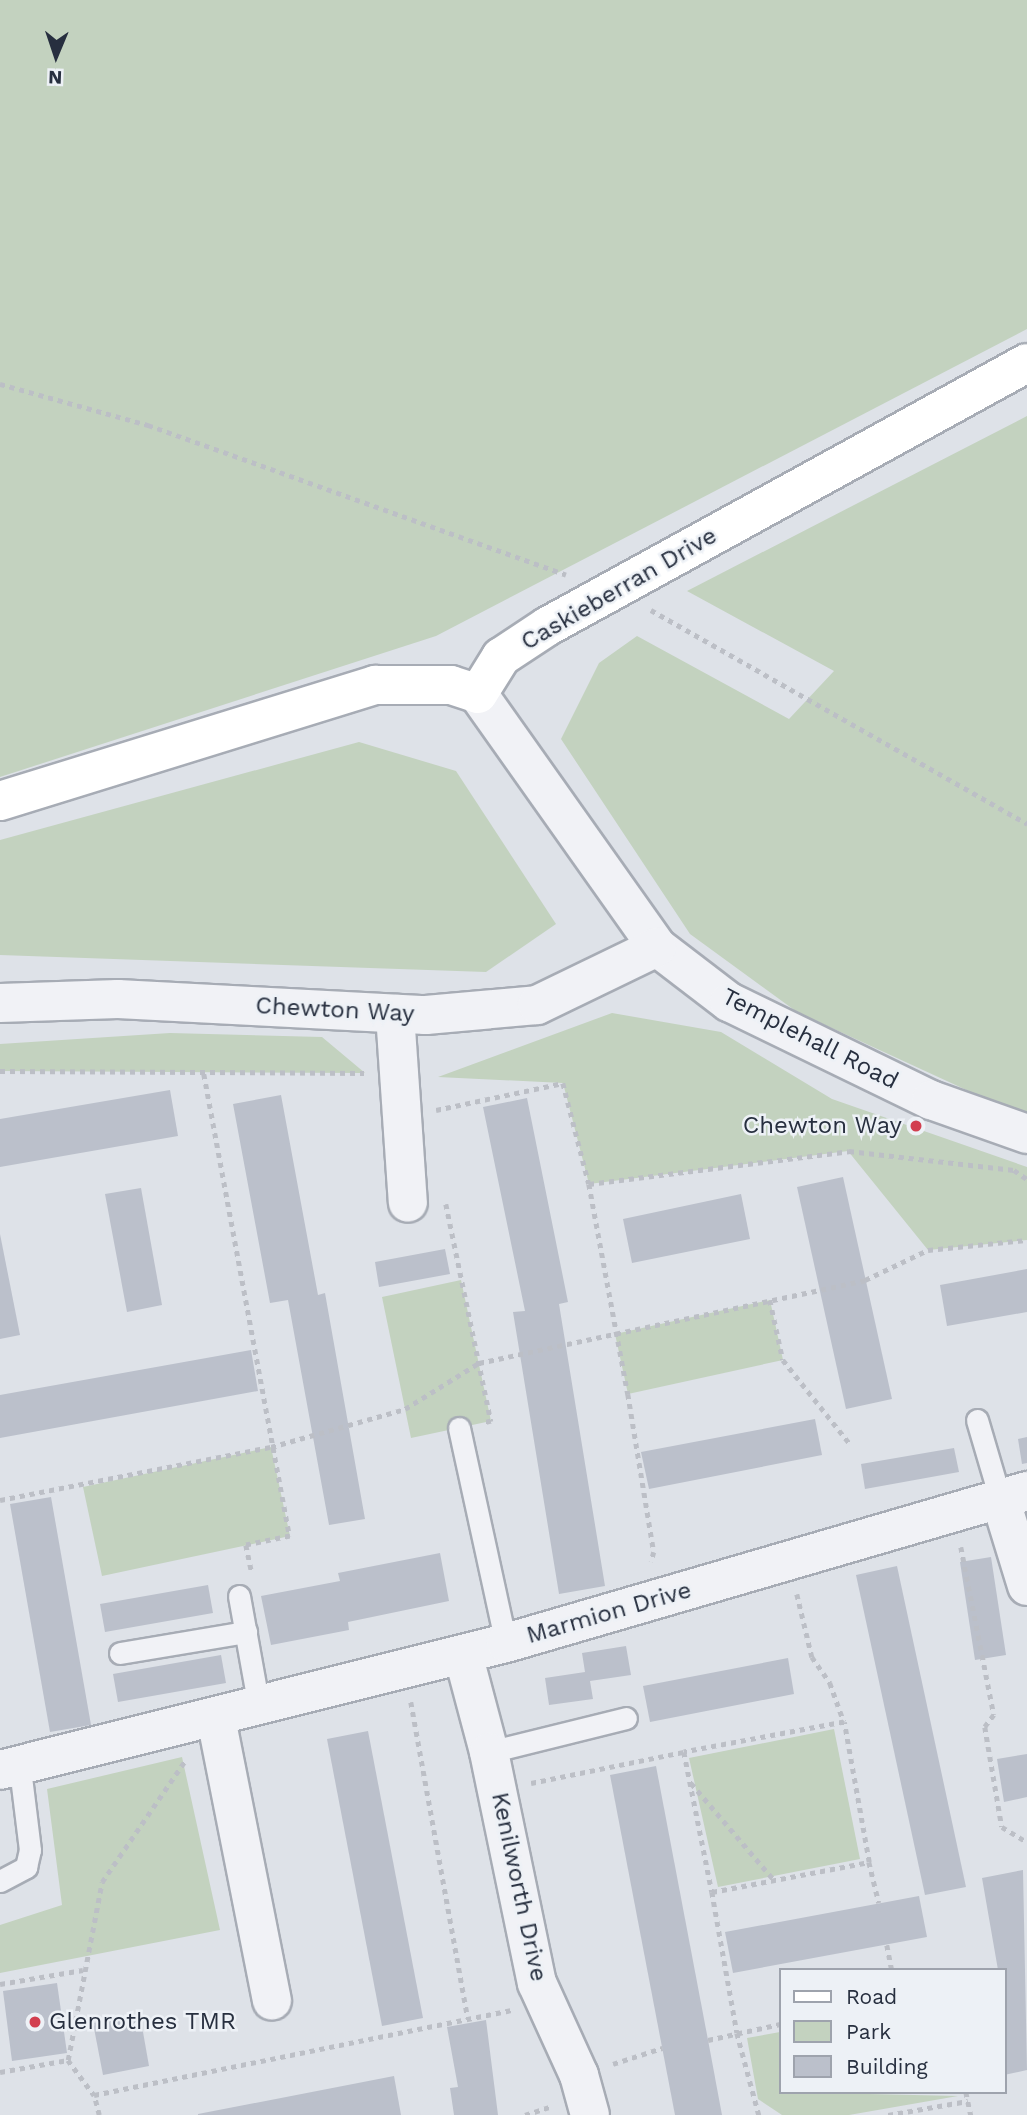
<!DOCTYPE html>
<html>
<head>
<meta charset="utf-8">
<style>
	body { margin:0 }
	#map { position:relative; width:1027px; height:2115px; overflow:hidden; background:#dee2e8; font-family:"Work Sans",sans-serif }
	div>[style] { position:absolute }
	[style*='--x'] { left:calc(var(--x)*1px); top:calc(var(--y)*1px); width:calc(var(--w)*1px); rotate:calc(var(--a)*1deg) }
	.green>* { inset:0; background:#c3d2bf }
	.building>* { inset:0; background:#bbc0cb }
	.path>* { height:4.5px; margin-top:-2.25px; transform-origin:0; background:repeating-linear-gradient(90deg,#bcbfc6 0 5px,transparent 0 10px) }
	.roads { filter:drop-shadow(2px 0 #a7acb5) drop-shadow(-2px 0 #a7acb5) drop-shadow(0 2px #a7acb5) drop-shadow(0 -2px #a7acb5) }
	.lane>* { height:21px; margin:-10.5px; padding:0 10.5px; transform-origin:10.5px; border-radius:10.5px; background:#f1f2f6 }
	.street>* { height:38px; margin:-19px; padding:0 19px; transform-origin:19px; border-radius:19px; background:#f1f2f6 }
	.secondary>* { height:38px; margin:-19px; padding:0 19px; transform-origin:19px; border-radius:19px; background:#fff }
	.dots>* { width:19px; height:19px; translate:-50% -50%; box-sizing:border-box; border:4px solid #edf1f6; border-radius:50% }
	span { translate:-50% -50%; white-space:nowrap; text-align:center; line-height:1.15; -webkit-text-stroke:5px #edf1f6; paint-order:stroke }
	.street-label { font-size:24px; color:#272f3f }
	.poi-label { font-size:24px; color:#272f3f }
	.right { translate:-100% -50%; text-align:right }
	.left { translate:0 -50%; text-align:left }
	.legend { position:absolute; left:779px; top:1968px; width:228px; height:126px; box-sizing:border-box; background:#edf1f6; border:2px solid #9ea3ad; margin:0; padding:9px 12px; list-style:none; font-size:21px; color:#272f3f }
	.legend li { display:flex; align-items:center; gap:14px; height:35px }
	.legend b { width:35px; border:2px solid #9ea3ad }
	.north { position:absolute; left:21px; top:21px; width:70px; height:70px; -webkit-text-stroke:5px #edf1f6; paint-order:stroke; rotate:182deg; font-size:19px; font-weight:700; line-height:28px; text-align:center; color:#272f3f }
	.north::after { content:''; display:block; margin:auto; width:24px; height:32px; background:#272f3f; clip-path:polygon(50% 0,100% 100%,50% 72%,0 100%) }
</style>
</head>
<body>
<div id="map">
	<div class="green">
		<i style="clip-path:polygon(0 0,1027px 0,1027px 329px,436px 636px,0 777px)"></i>
		<i style="clip-path:polygon(1027px 416px,1027px 1118px,797px 1012px,690px 934px,561px 739px,599px 663px,637px 636px,789px 719px,834px 671px,687px 591px)"></i>
		<i style="clip-path:polygon(359px 742px,456px 771px,556px 924px,486px 972px,0 955px,0 840px)"></i>
		<i style="clip-path:polygon(612px 1013px,721px 1032px,832px 1099px,1027px 1167px,1027px 1240px,928px 1250px,848px 1151px,589px 1184px,563px 1083px,438px 1077px)"></i>
		<i style="clip-path:polygon(170px 1033px,322px 1037px,365px 1073px,0 1071px,0 1044px)"></i>
		<i style="clip-path:polygon(461px 1280px,491px 1421px,411px 1438px,382px 1297px)"></i>
		<i style="clip-path:polygon(770px 1300px,783px 1360px,628px 1394px,615px 1334px)"></i>
		<i style="clip-path:polygon(271px 1447px,290px 1536px,102px 1576px,83px 1487px)"></i>
		<i style="clip-path:polygon(834px 1729px,860px 1859px,718px 1887px,689px 1758px)"></i>
		<i style="clip-path:polygon(182px 1757px,220px 1930px,0 1973px,0 1925px,62px 1905px,47px 1789px)"></i>
		<i style="clip-path:polygon(780px 2032px,780px 2092px,958px 2096px,849px 2115px,782px 2115px,758px 2099px,747px 2038px)"></i>
	</div>
	<div class="building">
		<i style="clip-path:polygon(170px 1090px,178px 1136px,0 1167px,0 1119px)"></i>
		<i style="clip-path:polygon(281px 1095px,318px 1295px,325px 1293px,365px 1519px,329px 1525px,288px 1300px,270px 1303px,233px 1104px)"></i>
		<i style="clip-path:polygon(527px 1098px,568px 1302px,559px 1304px,605px 1586px,559px 1594px,513px 1312px,525px 1311px,483px 1107px)"></i>
		<i style="clip-path:polygon(843px 1177px,892px 1399px,846px 1409px,797px 1187px)"></i>
		<i style="clip-path:polygon(141px 1188px,162px 1305px,127px 1312px,105px 1194px)"></i>
		<i style="clip-path:polygon(741px 1194px,750px 1239px,632px 1263px,623px 1219px)"></i>
		<i style="clip-path:polygon(0 1234px,20px 1335px,0 1339px)"></i>
		<i style="clip-path:polygon(445px 1249px,450px 1274px,379px 1287px,375px 1262px)"></i>
		<i style="clip-path:polygon(1027px 1269px,1027px 1312px,947px 1326px,940px 1285px)"></i>
		<i style="clip-path:polygon(251px 1350px,258px 1391px,0 1438px,0 1395px)"></i>
		<i style="clip-path:polygon(815px 1419px,822px 1455px,649px 1489px,641px 1452px)"></i>
		<i style="clip-path:polygon(1027px 1437px,1027px 1463px,1022px 1464px,1018px 1439px)"></i>
		<i style="clip-path:polygon(954px 1448px,959px 1472px,865px 1489px,861px 1464px)"></i>
		<i style="clip-path:polygon(51px 1497px,91px 1725px,50px 1732px,10px 1504px)"></i>
		<i style="clip-path:polygon(440px 1553px,449px 1601px,348px 1622px,349px 1630px,271px 1645px,261px 1596px,340px 1581px,338px 1573px)"></i>
		<i style="clip-path:polygon(991px 1557px,1006px 1655px,975px 1660px,960px 1562px)"></i>
		<i style="clip-path:polygon(897px 1566px,966px 1887px,925px 1895px,856px 1575px)"></i>
		<i style="clip-path:polygon(208px 1585px,213px 1613px,105px 1632px,100px 1604px)"></i>
		<i style="clip-path:polygon(626px 1646px,631px 1675px,590px 1681px,593px 1699px,549px 1705px,545px 1678px,585px 1672px,582px 1653px)"></i>
		<i style="clip-path:polygon(221px 1655px,226px 1683px,118px 1702px,113px 1674px)"></i>
		<i style="clip-path:polygon(788px 1658px,794px 1694px,650px 1722px,643px 1686px)"></i>
		<i style="clip-path:polygon(368px 1731px,423px 2018px,382px 2026px,327px 1739px)"></i>
		<i style="clip-path:polygon(1027px 1754px,1027px 1797px,1004px 1802px,997px 1759px)"></i>
		<i style="clip-path:polygon(656px 1766px,708px 2040px,722px 2115px,675px 2115px,610px 1775px)"></i>
		<i style="clip-path:polygon(1023px 1870px,1027px 2070px,1004px 2075px,1004px 1970px,998px 1970px,982px 1878px)"></i>
		<i style="clip-path:polygon(919px 1896px,927px 1937px,733px 1973px,725px 1932px)"></i>
		<i style="clip-path:polygon(57px 1983px,67px 2053px,12px 2061px,3px 1991px)"></i>
		<i style="clip-path:polygon(140px 2015px,149px 2066px,103px 2075px,93px 2023px)"></i>
		<i style="clip-path:polygon(486px 2020px,498px 2115px,454px 2115px,450px 2088px,458px 2087px,447px 2027px)"></i>
		<i style="clip-path:polygon(394px 2076px,401px 2115px,198px 2115px,198px 2114px)"></i>
	</div>
	<div class="path">
		<i style="--x:0;--y:384;--w:154;--a:15.5"></i>
		<i style="--x:148;--y:425;--w:444;--a:19.7"></i>
		<i style="--x:651;--y:610;--w:433;--a:29.6"></i>
		<i style="--x:0;--y:1071;--w:364;--a:0.3"></i>
		<i style="--x:204;--y:1074;--w:470;--a:79.5"></i>
		<i style="--x:290;--y:1536;--w:45;--a:168.4"></i>
		<i style="--x:246;--y:1545;--w:29;--a:78"></i>
		<i style="--x:436;--y:1110;--w:130;--a:-12"></i>
		<i style="--x:563;--y:1083;--w:104;--a:75.6"></i>
		<i style="--x:589;--y:1184;--w:262;--a:-7.2"></i>
		<i style="--x:849;--y:1151;--w:166;--a:6.6"></i>
		<i style="--x:1014;--y:1170;--w:16;--a:35"></i>
		<i style="--x:589;--y:1184;--w:214;--a:79.5"></i>
		<i style="--x:628;--y:1394;--w:160;--a:80.7"></i>
		<i style="--x:654;--y:1552;--w:10;--a:107"></i>
		<i style="--x:446;--y:1204;--w:222;--a:78.3"></i>
		<i style="--x:491;--y:1421;--w:7;--a:164"></i>
		<i style="--x:770;--y:1300;--w:61;--a:77.8"></i>
		<i style="--x:783;--y:1360;--w:107;--a:51.4"></i>
		<i style="--x:0;--y:1500;--w:276;--a:-11.1"></i>
		<i style="--x:271;--y:1447;--w:139;--a:-15.8"></i>
		<i style="--x:405;--y:1409;--w:87;--a:-31.9"></i>
		<i style="--x:479;--y:1363;--w:395;--a:-12.1"></i>
		<i style="--x:865;--y:1280;--w:70;--a:-25.5"></i>
		<i style="--x:928;--y:1250;--w:100;--a:-5.8"></i>
		<i style="--x:961;--y:1547;--w:171;--a:78.9"></i>
		<i style="--x:994;--y:1715;--w:15;--a:127"></i>
		<i style="--x:985;--y:1727;--w:101;--a:80.4"></i>
		<i style="--x:1002;--y:1827;--w:29;--a:31"></i>
		<i style="--x:797;--y:1594;--w:65;--a:76.6"></i>
		<i style="--x:812;--y:1657;--w:32;--a:55"></i>
		<i style="--x:830;--y:1683;--w:41;--a:70.3"></i>
		<i style="--x:411;--y:1702;--w:321;--a:79.8"></i>
		<i style="--x:531;--y:1783;--w:156;--a:-11.5"></i>
		<i style="--x:691;--y:1783;--w:128;--a:49.4"></i>
		<i style="--x:869;--y:1862;--w:142;--a:-100.1"></i>
		<i style="--x:844;--y:1722;--w:163;--a:169.4"></i>
		<i style="--x:684;--y:1752;--w:143;--a:78.7"></i>
		<i style="--x:712;--y:1892;--w:160;--a:-10.8"></i>
		<i style="--x:869;--y:1862;--w:42;--a:76.3"></i>
		<i style="--x:712;--y:1892;--w:143;--a:79.9"></i>
		<i style="--x:737;--y:2033;--w:85;--a:75"></i>
		<i style="--x:887;--y:1945;--w:25;--a:79"></i>
		<i style="--x:0;--y:1984;--w:84;--a:-9.6"></i>
		<i style="--x:708;--y:2040;--w:74;--a:-12.5"></i>
		<i style="--x:68;--y:2060;--w:181;--a:-79.2"></i>
		<i style="--x:102;--y:1882;--w:147;--a:-55.6"></i>
		<i style="--x:613;--y:2064;--w:52;--a:-18.1"></i>
		<i style="--x:0;--y:2072;--w:69;--a:-10"></i>
		<i style="--x:68;--y:2060;--w:44;--a:53.4"></i>
		<i style="--x:966;--y:2092;--w:24;--a:78"></i>
		<i style="--x:99;--y:2115;--w:21;--a:-104"></i>
		<i style="--x:94;--y:2095;--w:426;--a:-11.5"></i>
		<i style="--x:525;--y:2115;--w:26;--a:-18"></i>
		<i style="--x:888;--y:2115;--w:81;--a:-9.9"></i>
	</div>
	<div class="roads">
		<div class="lane">
			<i style="--x:977;--y:1420;--w:81;--a:73.6"></i>
			<i style="--x:459;--y:1428;--w:220;--a:77.7"></i>
			<i style="--x:239;--y:1596;--w:113;--a:79.8"></i>
			<i style="--x:120;--y:1653;--w:128;--a:-9.5"></i>
			<i style="--x:489;--y:1752;--w:141;--a:-13.9"></i>
			<i style="--x:0;--y:1881;--w:30;--a:-28"></i>
			<i style="--x:26;--y:1867;--w:17;--a:-77"></i>
			<i style="--x:30;--y:1850;--w:82;--a:-97"></i>
		</div>
		<div class="street">
			<i style="--x:478;--y:694;--w:310;--a:54.7"></i>
			<i style="--x:657;--y:947;--w:91;--a:37.4"></i>
			<i style="--x:729;--y:1002;--w:225;--a:25.9"></i>
			<i style="--x:931;--y:1100;--w:102;--a:19.5"></i>
			<i style="--x:0;--y:1003;--w:118;--a:-1.9"></i>
			<i style="--x:118;--y:999;--w:308;--a:3"></i>
			<i style="--x:426;--y:1015;--w:111;--a:-5.1"></i>
			<i style="--x:537;--y:1005;--w:133;--a:-25.8"></i>
			<i style="--x:395;--y:1014;--w:189;--a:86.1"></i>
			<i style="--x:1000;--y:1498;--w:92;--a:72.9"></i>
			<i style="--x:463;--y:1654;--w:101;--a:75.1"></i>
			<i style="--x:489;--y:1752;--w:236;--a:78.3"></i>
			<i style="--x:537;--y:1983;--w:101;--a:65.5"></i>
			<i style="--x:579;--y:2075;--w:41;--a:74.6"></i>
			<i style="--x:216;--y:1718;--w:288;--a:78.8"></i>
			<i style="--x:0;--y:1770;--w:522;--a:-14.09"></i>
			<i style="--x:506;--y:1643;--w:543;--a:-16.26"></i>
		</div>
		<div class="secondary">
			<i style="--x:0;--y:801;--w:393;--a:-17.2"></i>
			<i style="--x:375;--y:685;--w:76;--a:0"></i>
			<i style="--x:451;--y:685;--w:28;--a:18"></i>
			<i style="--x:478;--y:694;--w:44;--a:-58.1"></i>
			<i style="--x:501;--y:657;--w:56;--a:-33.4"></i>
			<i style="--x:548;--y:626;--w:546;--a:-28.77"></i>
		</div>
	</div>
	<div class="dots">
		<i style="left:916px;top:1126px;background:#d23e4f"></i>
		<i style="left:35px;top:2022px;background:#d23e4f"></i>
	</div>
	<div class="street-label">
		<span style="left:619px;top:589px;rotate:-30deg">Caskieberran Drive</span>
		<span style="left:335px;top:1010px;rotate:3deg">Chewton Way</span>
		<span style="left:810px;top:1039px;rotate:27deg">Templehall Road</span>
		<span style="left:609px;top:1613px;rotate:-16deg">Marmion Drive</span>
		<span style="left:519px;top:1887px;rotate:78deg">Kenilworth Drive</span>
	</div>
	<div class="poi-label">
		<span class="right" style="left:902px;top:1126px">Chewton Way</span>
		<span class="left" style="left:49px;top:2022px">Glenrothes TMR</span>
	</div>
	<ul class="legend">
	<li><b style="height:9px;background:#fff"></b>Road</li>
	<li><b style="height:19px;background:#c3d2bf"></b>Park</li>
	<li><b style="height:19px;background:#bbc0cb"></b>Building</li>
	</ul>
	<div class="north">N</div>
</div>
</body>
</html>
